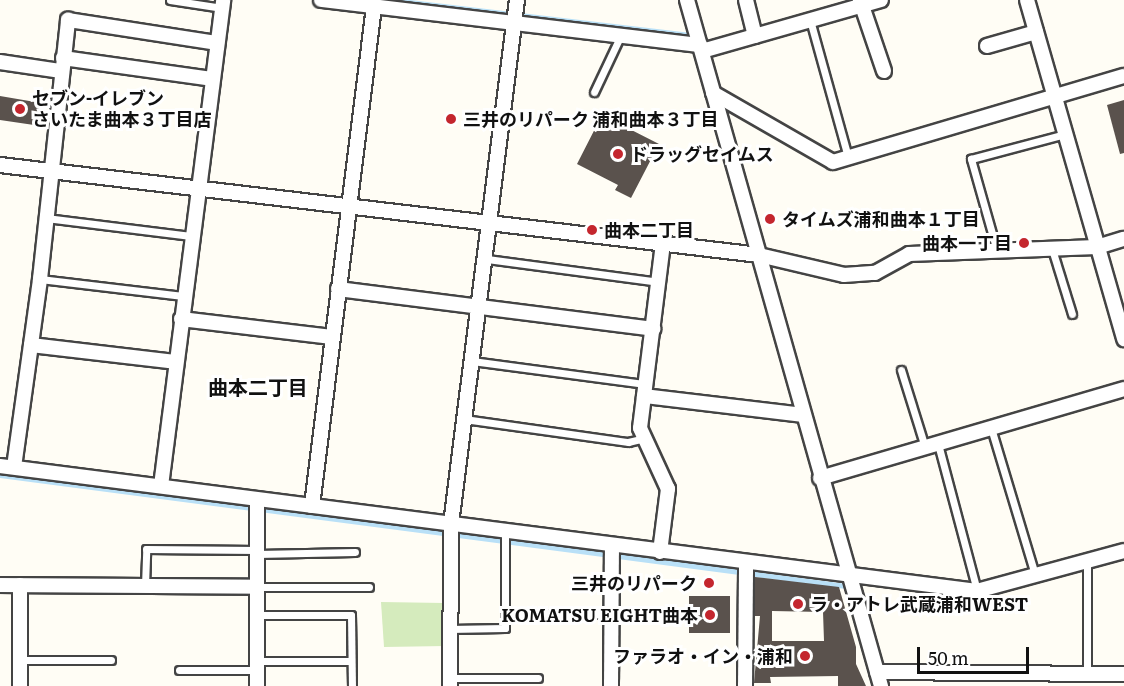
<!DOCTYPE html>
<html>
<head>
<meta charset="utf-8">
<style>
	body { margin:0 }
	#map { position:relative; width:1124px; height:686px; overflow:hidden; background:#fffdf5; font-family:Literata,"Noto Sans JP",serif }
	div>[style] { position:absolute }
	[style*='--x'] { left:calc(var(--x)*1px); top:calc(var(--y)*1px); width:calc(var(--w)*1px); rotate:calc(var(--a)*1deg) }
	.green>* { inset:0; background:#d5ebbd }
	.stream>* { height:4.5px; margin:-2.25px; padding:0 2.25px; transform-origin:2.25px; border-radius:2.25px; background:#b9e0f7 }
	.building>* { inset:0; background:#5a524d }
	.roads { filter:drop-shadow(2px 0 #444) drop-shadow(-2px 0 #444) drop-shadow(0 2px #444) drop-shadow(0 -2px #444) }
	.service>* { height:7px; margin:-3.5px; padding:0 3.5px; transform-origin:3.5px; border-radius:3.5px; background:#fff }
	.minor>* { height:14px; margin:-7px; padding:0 7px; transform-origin:7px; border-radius:7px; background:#fff }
	.dots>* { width:16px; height:16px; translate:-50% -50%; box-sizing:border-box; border:3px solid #fff; border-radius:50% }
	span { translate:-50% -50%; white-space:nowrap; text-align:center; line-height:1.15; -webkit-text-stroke:6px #fff; paint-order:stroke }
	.poi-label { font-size:18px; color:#111; font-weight:700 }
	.left { translate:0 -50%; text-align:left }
	.right { translate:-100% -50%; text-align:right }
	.neighbourhood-label { font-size:20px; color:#111; font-weight:700 }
	.scale { position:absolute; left:917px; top:647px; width:112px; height:27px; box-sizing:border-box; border:3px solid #111; border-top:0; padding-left:8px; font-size:18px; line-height:21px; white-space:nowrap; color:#111; -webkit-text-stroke:4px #fff; paint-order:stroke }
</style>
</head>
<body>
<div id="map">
	<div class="green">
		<i style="clip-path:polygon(381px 602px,444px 603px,445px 646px,384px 647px)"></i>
	</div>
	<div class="stream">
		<i style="--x:393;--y:0;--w:299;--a:6.7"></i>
		<i style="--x:0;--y:475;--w:853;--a:7.47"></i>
	</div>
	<div class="building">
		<i style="clip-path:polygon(0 96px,41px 103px,34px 125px,0 120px)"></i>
		<i style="clip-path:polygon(1124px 100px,1124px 153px,1120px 154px,1107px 105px)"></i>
		<i style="clip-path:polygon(602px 115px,659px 144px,631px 198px,615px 190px,618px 185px,577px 164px)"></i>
		<i style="clip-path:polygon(evenodd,755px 577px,839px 587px,856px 647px,856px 664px,866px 686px,838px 686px,838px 676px,770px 677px,771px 683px,754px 683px,760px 616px,755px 616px,755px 577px,772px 611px,823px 612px,824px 641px,772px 641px,772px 611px)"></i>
		<i style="clip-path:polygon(689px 596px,730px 596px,730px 633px,689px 633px)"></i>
	</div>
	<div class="roads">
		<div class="service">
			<i style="--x:170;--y:0;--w:53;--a:8.7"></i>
			<i style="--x:810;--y:20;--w:142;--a:74.5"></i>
			<i style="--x:594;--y:92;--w:63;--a:-64.7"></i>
			<i style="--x:46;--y:218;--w:146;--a:7.1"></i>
			<i style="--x:1052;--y:249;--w:68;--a:72.9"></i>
			<i style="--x:997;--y:251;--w:96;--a:-105.8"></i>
			<i style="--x:971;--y:159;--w:97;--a:-14.9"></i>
			<i style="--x:487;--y:259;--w:174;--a:7.6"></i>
			<i style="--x:40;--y:279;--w:144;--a:6.8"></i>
			<i style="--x:472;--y:361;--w:175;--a:7.6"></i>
			<i style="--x:901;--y:370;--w:81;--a:72.7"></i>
			<i style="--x:464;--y:419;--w:166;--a:8"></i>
			<i style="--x:628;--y:442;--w:17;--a:-13"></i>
			<i style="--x:991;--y:428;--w:153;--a:73.3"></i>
			<i style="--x:938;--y:444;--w:152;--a:75.1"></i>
			<i style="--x:257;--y:554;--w:98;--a:-1.2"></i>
			<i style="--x:1087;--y:561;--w:113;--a:90"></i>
			<i style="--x:145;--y:586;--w:37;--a:-88"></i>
			<i style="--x:146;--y:549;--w:111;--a:0.5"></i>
			<i style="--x:257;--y:587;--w:112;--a:0"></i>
			<i style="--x:552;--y:614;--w:59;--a:0"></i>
			<i style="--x:257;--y:615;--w:94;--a:0"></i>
			<i style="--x:351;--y:615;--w:71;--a:89.2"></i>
			<i style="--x:449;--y:629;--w:56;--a:-1"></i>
			<i style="--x:505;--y:628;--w:95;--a:-90"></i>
			<i style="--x:20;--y:660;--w:91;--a:0"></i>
			<i style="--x:257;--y:661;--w:94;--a:0"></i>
			<i style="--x:179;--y:670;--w:78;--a:0"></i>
			<i style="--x:450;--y:678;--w:88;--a:0"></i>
		</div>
		<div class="minor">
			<i style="--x:321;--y:0;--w:382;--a:6.8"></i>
			<i style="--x:687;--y:0;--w:713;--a:74.21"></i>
			<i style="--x:746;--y:0;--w:37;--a:76"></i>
			<i style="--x:860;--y:0;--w:75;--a:71.3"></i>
			<i style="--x:1027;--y:0;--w:353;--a:74"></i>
			<i style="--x:987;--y:46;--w:51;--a:-15.9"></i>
			<i style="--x:702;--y:51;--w:186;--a:-15.9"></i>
			<i style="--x:63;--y:58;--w:150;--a:8"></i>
			<i style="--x:0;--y:62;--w:62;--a:8.4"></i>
			<i style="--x:713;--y:93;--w:138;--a:29.9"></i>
			<i style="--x:833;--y:162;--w:303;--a:-16.5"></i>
			<i style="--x:0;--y:165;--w:764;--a:6.76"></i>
			<i style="--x:759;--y:255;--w:87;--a:13.2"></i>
			<i style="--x:844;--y:275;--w:31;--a:-4"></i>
			<i style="--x:875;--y:273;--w:39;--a:-29"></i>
			<i style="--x:909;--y:254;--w:188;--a:-2.1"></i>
			<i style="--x:1097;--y:247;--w:28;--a:-17"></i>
			<i style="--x:338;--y:289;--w:318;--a:7.2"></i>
			<i style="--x:181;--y:319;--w:152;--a:6.8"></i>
			<i style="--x:31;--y:345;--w:145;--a:6.7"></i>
			<i style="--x:644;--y:396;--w:160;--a:6.8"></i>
			<i style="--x:0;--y:466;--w:985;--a:7.29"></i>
			<i style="--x:977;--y:591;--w:152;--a:-15.2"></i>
			<i style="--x:14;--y:467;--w:190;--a:-82.1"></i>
			<i style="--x:40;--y:279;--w:261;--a:-83.8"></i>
			<i style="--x:68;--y:20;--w:151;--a:8.8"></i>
			<i style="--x:820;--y:478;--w:317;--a:-16.3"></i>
			<i style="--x:161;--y:486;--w:490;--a:-82.7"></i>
			<i style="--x:257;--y:501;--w:185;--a:90"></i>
			<i style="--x:312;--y:506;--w:503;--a:-82.92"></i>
			<i style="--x:660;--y:552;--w:64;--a:-82.8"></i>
			<i style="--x:668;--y:489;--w:67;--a:-114.7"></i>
			<i style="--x:640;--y:428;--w:186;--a:-82.9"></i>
			<i style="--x:0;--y:585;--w:257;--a:0.4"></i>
			<i style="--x:20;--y:585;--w:101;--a:90"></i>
			<i style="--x:877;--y:672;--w:247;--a:0.5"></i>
			<i style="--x:450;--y:686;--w:162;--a:-89.6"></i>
			<i style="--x:451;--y:524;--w:528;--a:-82.82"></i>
			<i style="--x:611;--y:686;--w:139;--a:-89.6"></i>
			<i style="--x:745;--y:686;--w:122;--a:-89.5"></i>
		</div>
	</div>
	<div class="dots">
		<i style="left:20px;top:109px;background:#c4262e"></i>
		<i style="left:451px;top:119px;background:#c4262e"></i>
		<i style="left:618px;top:154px;background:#c4262e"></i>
		<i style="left:770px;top:219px;background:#c4262e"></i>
		<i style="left:592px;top:230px;background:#c4262e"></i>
		<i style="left:1024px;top:243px;background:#c4262e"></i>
		<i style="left:709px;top:583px;background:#c4262e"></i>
		<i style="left:798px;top:604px;background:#c4262e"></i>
		<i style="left:710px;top:615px;background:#c4262e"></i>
		<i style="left:805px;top:656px;background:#c4262e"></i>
	</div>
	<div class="poi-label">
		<span class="left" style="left:32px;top:109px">セブン-イレブン<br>さいたま曲本３丁目店</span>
		<span class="left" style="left:463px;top:119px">三井のリパーク 浦和曲本３丁目</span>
		<span class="left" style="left:630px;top:154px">ドラッグセイムス</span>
		<span class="left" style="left:782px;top:219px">タイムズ浦和曲本１丁目</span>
		<span class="left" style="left:604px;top:230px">曲本二丁目</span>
		<span class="right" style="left:1012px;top:243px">曲本一丁目</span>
		<span class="right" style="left:697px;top:583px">三井のリパーク</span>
		<span class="left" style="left:810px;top:604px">ラ・アトレ武蔵浦和WEST</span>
		<span class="right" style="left:698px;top:615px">KOMATSU EIGHT曲本</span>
		<span class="right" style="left:793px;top:656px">ファラオ・イン・浦和</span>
	</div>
	<div class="neighbourhood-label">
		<span style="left:258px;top:386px">曲本二丁目</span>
	</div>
	<div class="scale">50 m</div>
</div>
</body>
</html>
